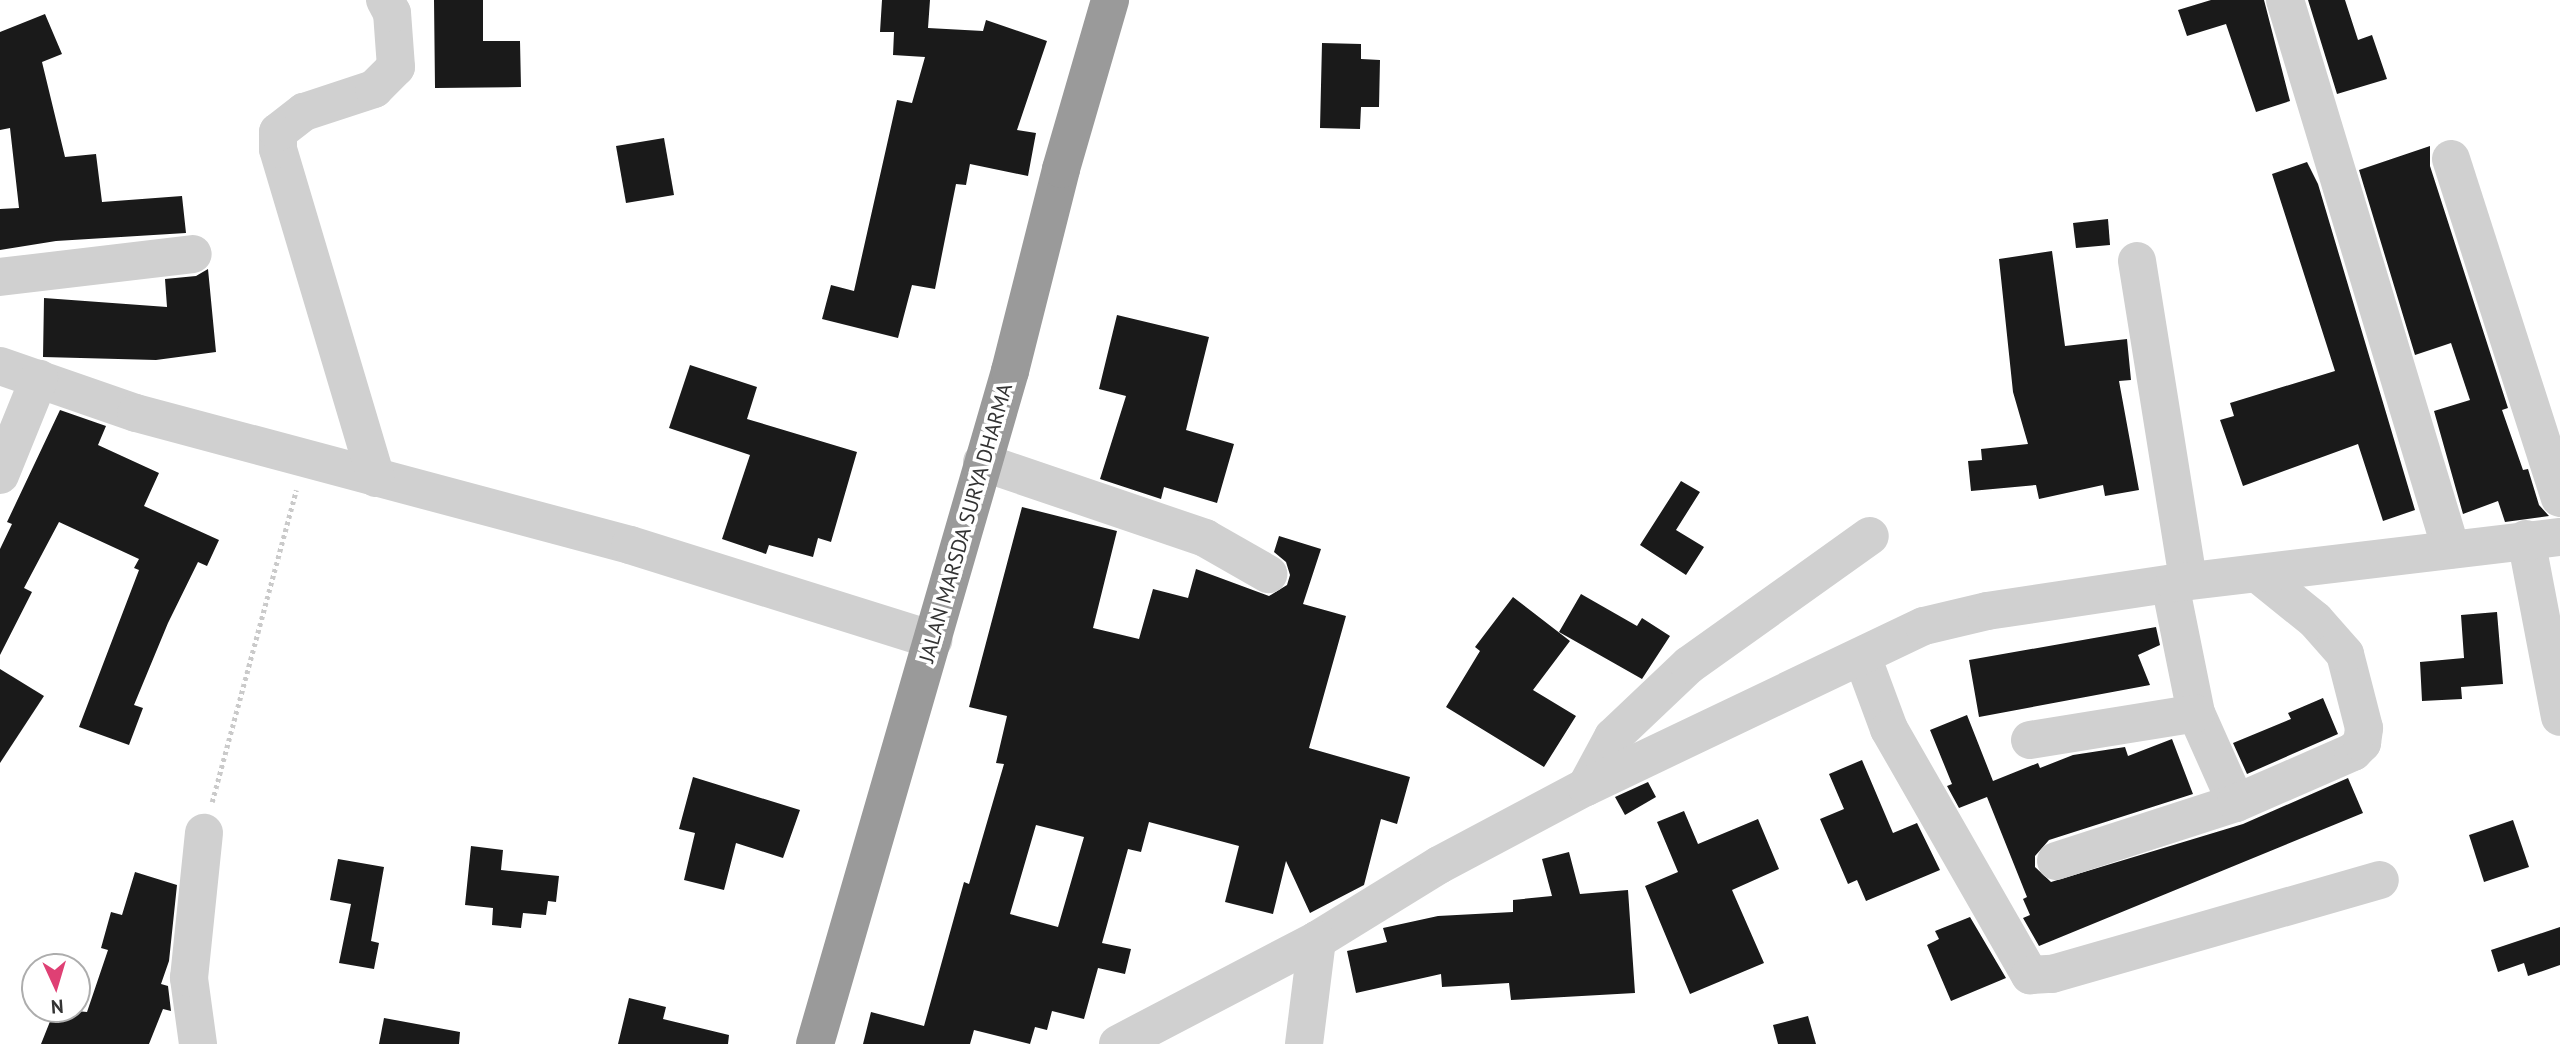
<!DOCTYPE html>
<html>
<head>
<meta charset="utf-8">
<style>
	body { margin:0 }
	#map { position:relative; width:2560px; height:1044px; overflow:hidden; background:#fff; font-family:"PT Sans",sans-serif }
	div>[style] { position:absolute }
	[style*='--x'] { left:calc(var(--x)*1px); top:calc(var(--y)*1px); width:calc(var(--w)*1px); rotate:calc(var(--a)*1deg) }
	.building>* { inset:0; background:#1a1a1a }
	.path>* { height:4.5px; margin-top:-2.25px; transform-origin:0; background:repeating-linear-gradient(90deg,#cacaca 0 3.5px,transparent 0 7px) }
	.minor>* { height:38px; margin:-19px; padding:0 19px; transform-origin:19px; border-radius:19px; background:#d0d0d0 }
	.highway>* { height:38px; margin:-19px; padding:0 19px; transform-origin:19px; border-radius:19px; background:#9a9a9a }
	span { translate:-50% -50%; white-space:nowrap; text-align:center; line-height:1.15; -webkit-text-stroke:7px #fff; paint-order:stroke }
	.street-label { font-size:21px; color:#333 }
	.north { position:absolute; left:21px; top:953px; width:70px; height:70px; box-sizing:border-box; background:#fff; border:2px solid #adadad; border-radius:50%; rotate:176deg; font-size:19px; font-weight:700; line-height:28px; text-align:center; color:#333 }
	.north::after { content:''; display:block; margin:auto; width:24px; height:32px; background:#df4074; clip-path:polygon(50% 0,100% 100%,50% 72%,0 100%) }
</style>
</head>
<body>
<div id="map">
	<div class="building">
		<i style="clip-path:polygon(434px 0,483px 0,483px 41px,520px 41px,521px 87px,435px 88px)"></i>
		<i style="clip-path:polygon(882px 0,930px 0,928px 28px,983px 31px,986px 20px,1047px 41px,1017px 130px,1036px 133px,1028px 176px,970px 164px,966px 185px,956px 184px,935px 289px,912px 285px,898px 338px,822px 319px,831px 285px,854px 291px,897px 100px,912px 103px,925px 57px,893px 55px,894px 32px,880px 32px)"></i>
		<i style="clip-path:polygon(2211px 0,2264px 0,2290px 101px,2256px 112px,2226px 24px,2187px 36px,2178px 10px)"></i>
		<i style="clip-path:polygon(2308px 0,2345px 0,2358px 40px,2372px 35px,2387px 79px,2337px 94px)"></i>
		<i style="clip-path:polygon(45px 14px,62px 54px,42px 62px,65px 157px,96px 154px,102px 202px,182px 196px,186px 233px,56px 241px,0 250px,0 209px,19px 208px,10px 128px,0 130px,0 32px)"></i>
		<i style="clip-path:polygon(1322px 43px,1361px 44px,1361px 59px,1380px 60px,1379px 107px,1361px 107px,1360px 129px,1320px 128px)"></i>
		<i style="clip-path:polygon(664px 138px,674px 195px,626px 203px,616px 146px)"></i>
		<i style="clip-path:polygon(2430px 146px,2430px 166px,2508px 408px,2502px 410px,2523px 470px,2528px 469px,2539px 505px,2549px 516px,2505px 522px,2498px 501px,2463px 514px,2434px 411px,2470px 400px,2451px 343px,2415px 355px,2359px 170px)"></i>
		<i style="clip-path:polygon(2307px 162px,2318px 184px,2415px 510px,2383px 521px,2358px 444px,2243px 486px,2220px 420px,2234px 416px,2230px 403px,2335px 371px,2272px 174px)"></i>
		<i style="clip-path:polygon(2108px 219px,2110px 245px,2076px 248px,2073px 223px)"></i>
		<i style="clip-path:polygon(2052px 251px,2065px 346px,2127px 339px,2131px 380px,2119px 381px,2139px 490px,2105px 496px,2103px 485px,2039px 499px,2036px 485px,1971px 491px,1968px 461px,1982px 460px,1981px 449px,2028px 444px,2013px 392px,1999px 259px)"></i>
		<i style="clip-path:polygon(208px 269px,216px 352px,156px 360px,43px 357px,44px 298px,167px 307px,165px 279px,196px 276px)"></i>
		<i style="clip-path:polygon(1117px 315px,1209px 337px,1186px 430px,1234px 444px,1217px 503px,1164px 487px,1161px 499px,1100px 479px,1126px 396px,1099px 389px)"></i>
		<i style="clip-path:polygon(690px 365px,757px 387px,747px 419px,857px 452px,831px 542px,818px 538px,813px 557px,769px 545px,766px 554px,722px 539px,750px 455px,669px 428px)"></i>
		<i style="clip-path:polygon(60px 410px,106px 426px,98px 445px,159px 473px,144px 506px,219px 540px,207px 566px,198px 562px,168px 623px,134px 705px,143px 708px,129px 745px,79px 727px,139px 570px,134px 568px,139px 559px,59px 522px,24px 588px,32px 592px,0 655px,0 549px,12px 524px,7px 522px)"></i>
		<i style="clip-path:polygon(1681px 481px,1700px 492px,1676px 530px,1704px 547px,1686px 575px,1640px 545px)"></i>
		<i style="clip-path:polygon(evenodd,1022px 507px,1117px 531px,1093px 628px,1139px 639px,1153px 589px,1188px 598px,1196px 569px,1269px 596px,1287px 585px,1290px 575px,1286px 562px,1274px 552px,1279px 536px,1321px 549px,1303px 604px,1346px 616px,1309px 748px,1410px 777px,1397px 824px,1381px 819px,1364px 885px,1310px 913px,1286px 861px,1273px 914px,1225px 902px,1239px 846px,1149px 822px,1141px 852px,1128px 849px,1102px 943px,1131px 949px,1125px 974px,1098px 968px,1084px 1019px,1052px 1011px,1047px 1030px,1035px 1027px,1030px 1044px,974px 1030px,970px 1044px,863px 1044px,871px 1012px,924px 1026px,964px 882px,969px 884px,1004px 764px,996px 763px,1007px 716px,969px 707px,1022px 507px,1036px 825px,1084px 837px,1058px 927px,1010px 914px,1036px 825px)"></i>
		<i style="clip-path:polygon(1581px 594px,1637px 626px,1642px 618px,1670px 636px,1642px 679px,1559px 632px)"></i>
		<i style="clip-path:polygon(1513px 597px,1570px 641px,1533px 690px,1576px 716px,1544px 767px,1446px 707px,1480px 651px,1475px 647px)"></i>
		<i style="clip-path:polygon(2497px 612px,2503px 684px,2461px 687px,2462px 699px,2422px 701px,2420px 662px,2464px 658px,2461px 615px)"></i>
		<i style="clip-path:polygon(2156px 627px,2160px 645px,2138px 655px,2150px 685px,1979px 717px,1969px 660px)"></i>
		<i style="clip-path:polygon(0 669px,44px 696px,0 763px)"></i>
		<i style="clip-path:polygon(2323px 698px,2338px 734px,2247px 774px,2233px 743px,2291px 719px,2288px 713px)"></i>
		<i style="clip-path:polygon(1967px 715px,1993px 781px,2038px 763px,2040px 768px,2073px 755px,2125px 747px,2128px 756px,2172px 739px,2193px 794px,2049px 840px,2035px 856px,2035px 867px,2051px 882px,2243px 824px,2348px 778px,2363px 813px,2039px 946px,2023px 918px,2030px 915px,2023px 899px,2027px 897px,1987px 797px,1959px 808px,1947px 786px,1952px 784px,1930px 730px)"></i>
		<i style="clip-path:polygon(1862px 760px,1893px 833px,1917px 823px,1940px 870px,1866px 901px,1857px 880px,1848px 884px,1820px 819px,1844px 809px,1829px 774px)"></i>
		<i style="clip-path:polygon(693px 777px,800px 810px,783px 858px,736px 843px,724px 890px,684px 880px,695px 833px,679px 829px)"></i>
		<i style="clip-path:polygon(1648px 782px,1656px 797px,1625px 815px,1615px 797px)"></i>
		<i style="clip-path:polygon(1684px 811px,1698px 844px,1758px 819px,1779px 869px,1732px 890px,1764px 963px,1690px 994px,1645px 886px,1678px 872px,1657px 822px)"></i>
		<i style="clip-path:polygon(2513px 820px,2529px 867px,2484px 882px,2469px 835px)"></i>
		<i style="clip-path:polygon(471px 846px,503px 850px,501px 870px,559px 876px,556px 902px,548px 901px,546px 915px,523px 913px,521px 928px,492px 925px,493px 908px,465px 905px)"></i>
		<i style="clip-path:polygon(1569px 852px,1580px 894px,1628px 890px,1635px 993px,1511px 1000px,1509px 983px,1442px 987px,1441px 974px,1356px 993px,1347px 951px,1387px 942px,1383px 928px,1438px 916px,1513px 912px,1513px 900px,1552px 896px,1542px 859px)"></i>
		<i style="clip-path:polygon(338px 859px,384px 867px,371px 941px,379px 943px,374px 969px,339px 963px,351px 904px,330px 900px)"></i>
		<i style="clip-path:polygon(135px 872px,177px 885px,169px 961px,161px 984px,168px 986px,171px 1011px,163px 1009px,149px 1044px,41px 1044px,55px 1009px,87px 1012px,108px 950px,101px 948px,111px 912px,122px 915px)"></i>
		<i style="clip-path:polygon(1970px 917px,2006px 978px,1951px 1001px,1927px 945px,1939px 939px,1935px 931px)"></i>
		<i style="clip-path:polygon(2560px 927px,2560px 965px,2528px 976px,2524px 963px,2498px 972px,2491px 950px)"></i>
		<i style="clip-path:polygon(629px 998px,666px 1007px,663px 1019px,729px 1035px,728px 1044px,618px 1044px)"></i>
		<i style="clip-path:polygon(1808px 1016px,1816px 1044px,1778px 1044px,1773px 1025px)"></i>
		<i style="clip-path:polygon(384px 1018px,460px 1032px,459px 1044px,379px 1044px)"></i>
	</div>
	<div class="path">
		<i style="--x:212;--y:802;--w:323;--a:-74.9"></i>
	</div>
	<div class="minor">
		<i style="--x:2285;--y:0;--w:574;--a:73.18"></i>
		<i style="--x:2451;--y:159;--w:356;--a:72.2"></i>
		<i style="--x:2137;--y:261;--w:324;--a:80.9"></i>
		<i style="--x:0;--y:277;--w:194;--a:-6.8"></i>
		<i style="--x:0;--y:366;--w:144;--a:19.1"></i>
		<i style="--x:136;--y:413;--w:511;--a:14.96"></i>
		<i style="--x:630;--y:545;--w:318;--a:17.4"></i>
		<i style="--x:982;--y:462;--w:236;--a:18.8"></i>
		<i style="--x:1205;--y:538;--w:73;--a:29.7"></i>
		<i style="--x:0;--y:475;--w:104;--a:-67.9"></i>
		<i style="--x:376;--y:478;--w:343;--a:-106.6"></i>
		<i style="--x:278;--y:149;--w:17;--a:-90"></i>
		<i style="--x:278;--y:132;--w:33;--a:-38"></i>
		<i style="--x:304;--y:112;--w:74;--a:-18.2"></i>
		<i style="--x:374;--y:89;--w:31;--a:-45"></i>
		<i style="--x:396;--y:67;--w:54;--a:-94.2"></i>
		<i style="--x:392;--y:13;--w:15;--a:-118"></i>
		<i style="--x:2526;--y:539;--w:181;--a:79.2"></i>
		<i style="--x:2170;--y:584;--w:132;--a:78.6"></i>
		<i style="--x:2196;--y:713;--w:98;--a:66"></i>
		<i style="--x:1862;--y:656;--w:78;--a:69.7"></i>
		<i style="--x:1889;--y:729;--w:284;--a:60.2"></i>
		<i style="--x:2030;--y:975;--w:22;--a:-3"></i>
		<i style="--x:2052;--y:974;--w:341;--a:-16"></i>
		<i style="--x:2030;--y:740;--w:168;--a:-9.2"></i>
		<i style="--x:1586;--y:787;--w:57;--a:-61.6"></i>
		<i style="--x:1613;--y:737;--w:105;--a:-43.5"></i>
		<i style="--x:1689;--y:665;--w:222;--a:-35.5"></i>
		<i style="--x:2056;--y:861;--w:189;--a:-17.9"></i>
		<i style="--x:2236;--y:803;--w:128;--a:-23.6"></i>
		<i style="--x:2353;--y:752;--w:13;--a:-45"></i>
		<i style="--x:2362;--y:743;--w:15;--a:-82"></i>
		<i style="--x:2364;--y:728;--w:76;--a:-104.4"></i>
		<i style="--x:2345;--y:654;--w:45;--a:-131.4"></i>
		<i style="--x:2315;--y:620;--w:73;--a:-141.1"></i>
		<i style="--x:198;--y:1044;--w:67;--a:-97.8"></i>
		<i style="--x:189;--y:978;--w:146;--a:-84.1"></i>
		<i style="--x:1118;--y:1044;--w:225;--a:-27.6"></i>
		<i style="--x:1317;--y:940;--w:143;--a:-31.6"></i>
		<i style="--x:1439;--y:865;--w:166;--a:-28"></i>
		<i style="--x:1586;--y:787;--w:374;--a:-25.5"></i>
		<i style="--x:1924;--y:626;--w:65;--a:-13.4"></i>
		<i style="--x:1987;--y:611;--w:189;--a:-8.5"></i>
		<i style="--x:2174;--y:583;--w:389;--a:-6.8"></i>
		<i style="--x:1304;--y:1044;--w:105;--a:-82.9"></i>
	</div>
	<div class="highway">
		<i style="--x:815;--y:1044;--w:701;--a:-73.84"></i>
		<i style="--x:1010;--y:371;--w:208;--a:-75.8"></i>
		<i style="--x:1061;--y:169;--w:176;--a:-73.8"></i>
	</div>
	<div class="street-label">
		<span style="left:966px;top:523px;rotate:-74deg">JALAN MARSDA SURYA DHARMA</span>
	</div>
	<div class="north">N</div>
</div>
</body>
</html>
